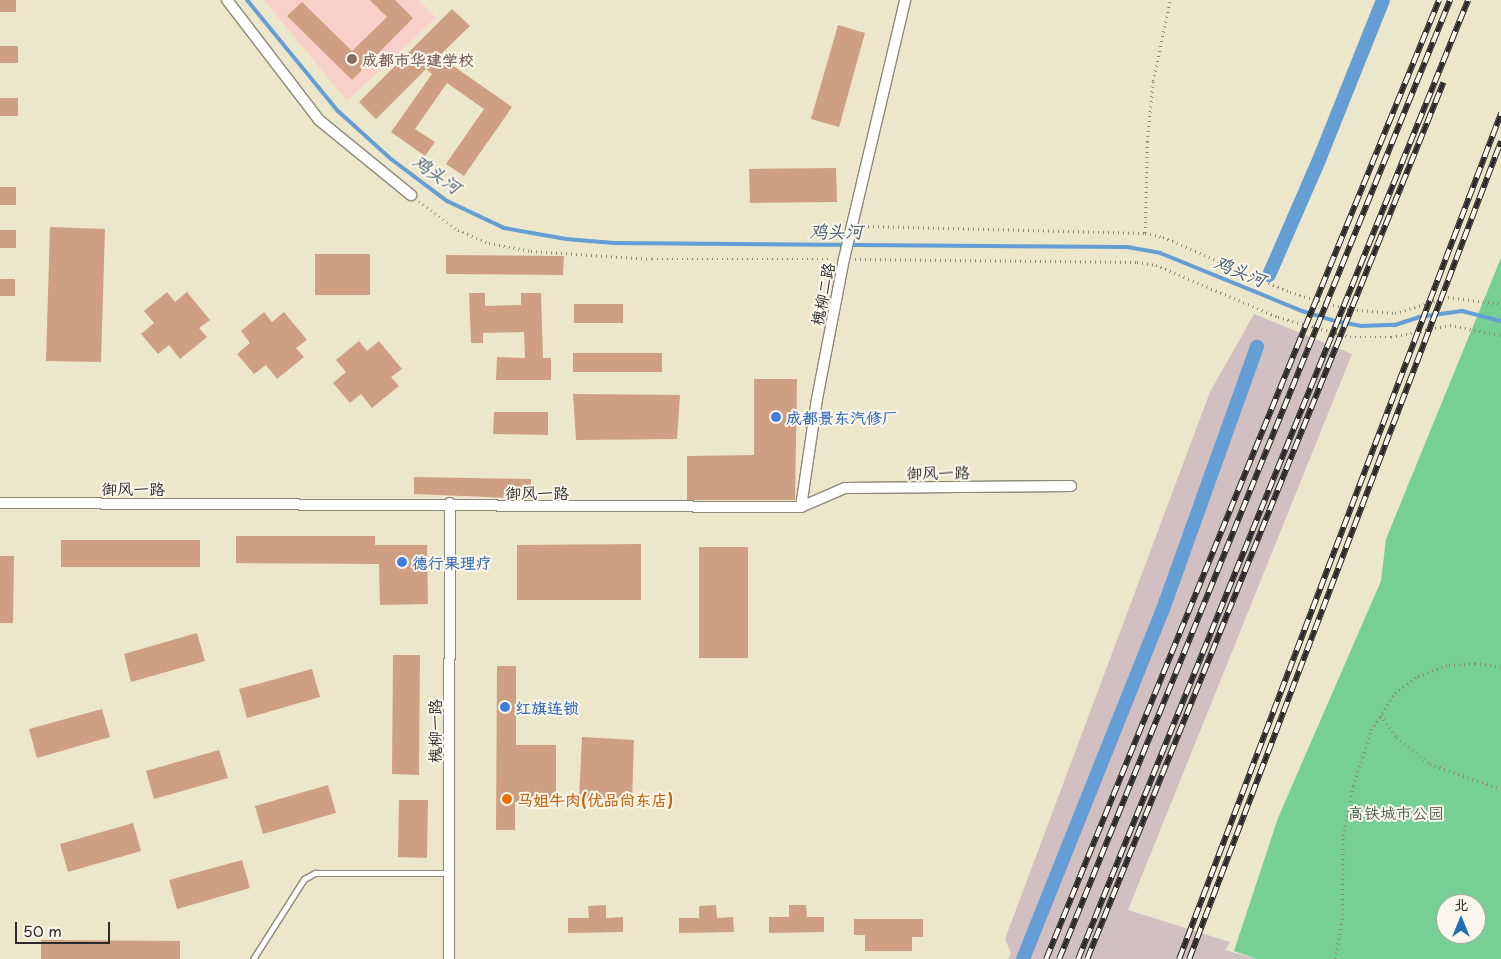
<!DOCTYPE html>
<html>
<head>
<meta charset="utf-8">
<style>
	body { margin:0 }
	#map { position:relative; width:1501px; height:959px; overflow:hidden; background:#ece7ca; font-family:"Playpen Sans","LXGW WenKai TC",sans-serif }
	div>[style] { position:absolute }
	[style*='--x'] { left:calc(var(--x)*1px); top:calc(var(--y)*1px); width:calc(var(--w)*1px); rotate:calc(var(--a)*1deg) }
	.built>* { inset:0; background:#f7d1c9 }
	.industrial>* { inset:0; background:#d2bfc1 }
	.green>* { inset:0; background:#76cf95 }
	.stream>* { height:4px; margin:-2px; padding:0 2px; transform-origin:2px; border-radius:2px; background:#659ed4 }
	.canal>* { height:14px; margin:-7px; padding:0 7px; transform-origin:7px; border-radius:7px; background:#659ed4 }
	.building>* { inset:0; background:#cf9f83 }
	.path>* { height:2.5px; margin-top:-1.25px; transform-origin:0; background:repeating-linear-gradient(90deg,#8c897a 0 1px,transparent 0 5px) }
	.roads { filter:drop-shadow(1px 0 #8c897a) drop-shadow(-1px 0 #8c897a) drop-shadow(0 1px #8c897a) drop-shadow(0 -1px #8c897a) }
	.service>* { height:5px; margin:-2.5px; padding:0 2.5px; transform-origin:2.5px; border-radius:2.5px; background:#fff }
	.minor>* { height:10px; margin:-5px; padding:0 5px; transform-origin:5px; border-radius:5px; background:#fff }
	.rail>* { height:5.5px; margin-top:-2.75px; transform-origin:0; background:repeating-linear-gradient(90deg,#fbf7ec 0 11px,#2b2b2b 0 22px); box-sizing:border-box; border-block:1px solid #2b2b2b }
	.dots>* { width:14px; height:14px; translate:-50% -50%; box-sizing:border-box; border:2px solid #fbf7ec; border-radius:50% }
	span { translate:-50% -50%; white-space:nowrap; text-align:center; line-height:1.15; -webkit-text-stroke:4px #fbf7ec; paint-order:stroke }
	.education-label { font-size:16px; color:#785e54; font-weight:700 }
	.left { translate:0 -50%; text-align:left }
	.street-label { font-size:16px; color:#2b2b2b }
	.shop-label { font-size:16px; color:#366cbe; font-weight:700 }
	.food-label { font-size:16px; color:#c56008; font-weight:700 }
	.park-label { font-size:16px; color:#425c4b }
	.water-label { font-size:18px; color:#42596f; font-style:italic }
	.north { position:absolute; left:1436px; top:894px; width:50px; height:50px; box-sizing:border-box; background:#fbf7ec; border:1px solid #a8a59f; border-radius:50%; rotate:0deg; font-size:14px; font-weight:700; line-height:20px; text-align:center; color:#2b2b2b }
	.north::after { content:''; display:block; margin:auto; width:18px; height:22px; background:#1f6fb2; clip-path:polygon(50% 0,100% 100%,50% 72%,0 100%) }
	.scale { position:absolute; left:15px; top:922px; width:95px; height:22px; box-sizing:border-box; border:2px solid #2b2b2b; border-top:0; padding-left:6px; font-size:15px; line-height:18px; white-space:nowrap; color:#2b2b2b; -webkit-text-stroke:4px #fbf7ec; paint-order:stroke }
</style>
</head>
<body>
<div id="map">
	<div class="built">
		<i style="clip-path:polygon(264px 0,419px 0,436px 18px,347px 101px)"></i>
	</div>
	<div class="industrial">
		<i style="clip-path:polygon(1254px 314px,1352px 354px,1128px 910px,1230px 942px,1225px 950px,1257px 959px,1008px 959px,1011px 953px,1005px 939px,1210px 392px)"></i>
	</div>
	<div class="green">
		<i style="clip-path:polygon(evenodd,1501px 258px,1501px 959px,1257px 959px,1234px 951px,1278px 818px,1381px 581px,1386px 539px,1501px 258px,1446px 904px,1476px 904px,1476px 934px,1446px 934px,1446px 904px)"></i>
	</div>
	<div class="stream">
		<i style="--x:247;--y:0;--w:144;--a:50.7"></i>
		<i style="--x:338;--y:111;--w:72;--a:42.2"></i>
		<i style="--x:391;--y:159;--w:70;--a:36.9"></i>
		<i style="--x:447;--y:201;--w:63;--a:25.3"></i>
		<i style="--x:504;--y:228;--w:63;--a:10.1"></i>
		<i style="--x:566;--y:239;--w:48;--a:4.8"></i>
		<i style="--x:614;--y:243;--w:513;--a:0.45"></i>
		<i style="--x:1127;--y:247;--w:34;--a:10"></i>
		<i style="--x:1160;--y:253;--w:153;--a:22.2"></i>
		<i style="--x:1302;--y:311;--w:39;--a:17"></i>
		<i style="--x:1339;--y:322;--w:22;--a:10"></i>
		<i style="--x:1361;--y:326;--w:34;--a:-2"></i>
		<i style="--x:1395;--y:325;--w:25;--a:-18"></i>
		<i style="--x:1419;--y:317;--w:43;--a:-7.9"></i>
		<i style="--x:1462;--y:311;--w:40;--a:14.4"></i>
	</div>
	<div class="canal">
		<i style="--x:1269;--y:275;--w:125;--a:-66.5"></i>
		<i style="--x:1319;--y:160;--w:172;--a:-68.2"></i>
		<i style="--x:1023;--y:959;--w:374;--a:-68.2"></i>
		<i style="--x:1162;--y:612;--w:282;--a:-70.3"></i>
	</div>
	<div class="building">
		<i style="clip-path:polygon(0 0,16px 0,16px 12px,0 12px)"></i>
		<i style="clip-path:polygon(370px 0,395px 0,413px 18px,352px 80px,287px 16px,302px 2px,352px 51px,387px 17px)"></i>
		<i style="clip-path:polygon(452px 9px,470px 26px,439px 56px,512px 107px,464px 176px,446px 164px,484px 109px,447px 83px,415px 129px,435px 142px,425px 156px,391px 132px,432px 74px,426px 69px,376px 119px,359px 102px)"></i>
		<i style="clip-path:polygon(838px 25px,865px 33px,839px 127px,811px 119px)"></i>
		<i style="clip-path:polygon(0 46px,18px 46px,18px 63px,0 63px)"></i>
		<i style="clip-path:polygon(0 98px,18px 98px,18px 116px,0 116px)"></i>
		<i style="clip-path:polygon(836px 168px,837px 202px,750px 203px,749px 169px)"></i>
		<i style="clip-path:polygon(0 187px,16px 187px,16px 205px,0 205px)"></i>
		<i style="clip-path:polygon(50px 227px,105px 229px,101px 362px,46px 361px)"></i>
		<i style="clip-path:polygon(0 230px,16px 230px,16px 248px,0 248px)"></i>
		<i style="clip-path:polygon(315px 254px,370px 254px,370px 295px,315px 295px)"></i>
		<i style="clip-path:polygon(446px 255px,564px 256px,563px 275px,446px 274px)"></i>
		<i style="clip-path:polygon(0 279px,15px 279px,15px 296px,0 296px)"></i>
		<i style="clip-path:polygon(167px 292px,175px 302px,187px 292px,210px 320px,199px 328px,207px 337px,180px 359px,169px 345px,158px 354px,141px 334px,154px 323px,144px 311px)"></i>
		<i style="clip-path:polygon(469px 293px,485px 293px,485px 306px,521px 305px,521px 293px,541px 293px,543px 358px,551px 358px,551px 380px,496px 380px,497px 357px,525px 358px,524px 332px,483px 333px,483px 343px,471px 343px)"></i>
		<i style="clip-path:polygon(574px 304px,623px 304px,623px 323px,574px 323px)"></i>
		<i style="clip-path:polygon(264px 312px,272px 322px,284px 312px,307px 340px,296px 348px,304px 357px,277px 379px,266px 365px,254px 374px,237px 354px,250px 343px,241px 331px)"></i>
		<i style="clip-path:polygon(359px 341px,367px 351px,379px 341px,402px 369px,391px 377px,399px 386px,372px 408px,361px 394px,350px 403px,333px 383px,346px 372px,336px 360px)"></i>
		<i style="clip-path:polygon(573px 353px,662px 353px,662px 372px,573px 372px)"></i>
		<i style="clip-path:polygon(754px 379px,797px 379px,795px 500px,687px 500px,687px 456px,754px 455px)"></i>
		<i style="clip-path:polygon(573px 394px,680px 395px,677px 439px,576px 440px)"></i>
		<i style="clip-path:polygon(494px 412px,548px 412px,548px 435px,493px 434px)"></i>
		<i style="clip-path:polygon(414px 477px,531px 479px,531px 499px,414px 494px)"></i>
		<i style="clip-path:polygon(236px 536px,375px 536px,375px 545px,427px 545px,428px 604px,380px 605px,379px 564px,236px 563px)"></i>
		<i style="clip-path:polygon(61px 540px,200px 540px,200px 567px,61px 567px)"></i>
		<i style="clip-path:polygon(641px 544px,641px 600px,517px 600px,517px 545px)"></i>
		<i style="clip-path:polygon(699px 547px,748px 547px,748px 658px,699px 658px)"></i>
		<i style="clip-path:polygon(0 556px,14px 556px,13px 623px,0 623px)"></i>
		<i style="clip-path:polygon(197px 633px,205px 661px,131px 682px,124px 654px)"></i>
		<i style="clip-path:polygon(393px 655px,420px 655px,419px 775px,392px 774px)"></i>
		<i style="clip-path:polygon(497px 666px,516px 666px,516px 745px,556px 745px,556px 803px,515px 802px,515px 830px,496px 830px)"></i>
		<i style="clip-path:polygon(312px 669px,320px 697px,247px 718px,239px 689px)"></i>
		<i style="clip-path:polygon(102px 709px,110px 737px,37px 758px,29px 729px)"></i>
		<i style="clip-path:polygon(582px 737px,634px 740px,632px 801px,579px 799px)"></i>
		<i style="clip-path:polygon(219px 750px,228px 778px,154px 799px,146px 771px)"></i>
		<i style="clip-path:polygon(328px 785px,336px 813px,263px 834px,255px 806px)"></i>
		<i style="clip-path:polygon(399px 800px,428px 800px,427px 858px,398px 857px)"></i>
		<i style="clip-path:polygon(133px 823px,141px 851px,68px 872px,60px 844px)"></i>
		<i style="clip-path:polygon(242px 860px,250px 888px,177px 909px,169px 880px)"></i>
		<i style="clip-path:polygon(606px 905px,606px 918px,623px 917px,623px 932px,568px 933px,568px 918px,589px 918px,588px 906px)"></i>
		<i style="clip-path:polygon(716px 905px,717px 918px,733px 917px,734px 932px,679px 933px,679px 918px,699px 918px,699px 906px)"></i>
		<i style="clip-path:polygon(789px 905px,806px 905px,807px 917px,824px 917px,824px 932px,769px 933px,769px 917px,789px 917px)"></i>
		<i style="clip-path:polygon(854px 919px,923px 919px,923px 937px,912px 937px,912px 951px,865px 951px,865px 935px,854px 935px)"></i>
		<i style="clip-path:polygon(41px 940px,180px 941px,180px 959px,41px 959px)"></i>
	</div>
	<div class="path">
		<i style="--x:419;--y:201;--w:49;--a:36.6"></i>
		<i style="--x:458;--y:230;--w:34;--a:23"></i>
		<i style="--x:489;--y:243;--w:43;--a:10.8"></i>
		<i style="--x:531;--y:251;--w:121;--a:3.8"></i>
		<i style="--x:652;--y:259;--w:180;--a:0"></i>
		<i style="--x:863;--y:226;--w:282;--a:1.4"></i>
		<i style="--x:1145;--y:233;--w:18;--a:13"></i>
		<i style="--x:1163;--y:237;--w:138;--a:23.4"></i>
		<i style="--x:1290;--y:292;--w:59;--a:16.6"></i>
		<i style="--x:1347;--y:309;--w:48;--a:4.8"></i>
		<i style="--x:1395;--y:313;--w:55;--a:-16.8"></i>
		<i style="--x:1448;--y:297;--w:53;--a:7.5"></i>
		<i style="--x:1145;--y:233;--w:91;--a:-88.7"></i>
		<i style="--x:1147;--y:142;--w:61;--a:-84.4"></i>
		<i style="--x:1153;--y:81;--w:83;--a:-78.1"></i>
		<i style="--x:855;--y:259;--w:282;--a:0.6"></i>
		<i style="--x:1137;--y:262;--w:19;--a:9"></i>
		<i style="--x:1156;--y:265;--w:133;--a:23.1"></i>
		<i style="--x:1278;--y:317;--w:75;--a:15.5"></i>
		<i style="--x:1350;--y:337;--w:41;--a:0"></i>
		<i style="--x:1391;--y:337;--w:60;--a:-11.5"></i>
		<i style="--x:1450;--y:325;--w:52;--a:11.1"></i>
		<i style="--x:1381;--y:715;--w:27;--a:54"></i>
		<i style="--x:1397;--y:737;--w:43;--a:39.3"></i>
		<i style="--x:1430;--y:764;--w:75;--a:19.4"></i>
		<i style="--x:1335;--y:959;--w:40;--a:-80"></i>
		<i style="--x:1342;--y:920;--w:84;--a:-89.3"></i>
		<i style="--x:1343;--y:836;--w:51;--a:-78.7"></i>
		<i style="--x:1353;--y:786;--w:59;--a:-72.2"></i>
		<i style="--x:1371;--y:730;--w:44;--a:-57"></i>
		<i style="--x:1395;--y:693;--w:29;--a:-36"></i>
		<i style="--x:1418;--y:676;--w:33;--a:-20"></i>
		<i style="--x:1449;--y:665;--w:26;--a:-4"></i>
		<i style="--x:1475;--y:663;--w:26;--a:9"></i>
	</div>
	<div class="roads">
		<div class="service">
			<i style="--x:253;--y:959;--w:95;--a:-57.5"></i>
			<i style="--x:304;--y:879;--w:13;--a:-29"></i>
			<i style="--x:315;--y:873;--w:133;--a:0"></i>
		</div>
		<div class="minor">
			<i style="--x:227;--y:0;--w:151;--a:52.5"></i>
			<i style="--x:319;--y:120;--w:119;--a:39.2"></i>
			<i style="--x:0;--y:503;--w:801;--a:0.29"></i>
			<i style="--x:801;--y:507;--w:48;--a:-23.4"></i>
			<i style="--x:845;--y:488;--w:226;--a:-0.5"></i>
			<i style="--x:801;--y:507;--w:109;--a:-81.6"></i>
			<i style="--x:817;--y:399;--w:143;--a:-79.1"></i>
			<i style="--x:844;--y:259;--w:266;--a:-76.7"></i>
			<i style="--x:449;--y:959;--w:456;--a:-89.9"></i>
		</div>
	</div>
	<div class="rail">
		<i style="--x:1046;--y:959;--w:1036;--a:-67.72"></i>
		<i style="--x:1059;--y:959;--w:1036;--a:-67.82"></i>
		<i style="--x:1078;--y:959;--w:1035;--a:-67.87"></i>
		<i style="--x:1087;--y:959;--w:946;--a:-67.88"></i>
		<i style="--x:1179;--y:959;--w:905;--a:-69.16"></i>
		<i style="--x:1189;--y:959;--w:875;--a:-69.12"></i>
	</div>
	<div class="dots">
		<i style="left:352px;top:59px;background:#8d6e63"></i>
		<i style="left:776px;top:417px;background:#3f7fe0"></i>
		<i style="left:402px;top:562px;background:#3f7fe0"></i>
		<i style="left:505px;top:707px;background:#3f7fe0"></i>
		<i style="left:507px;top:799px;background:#e8710a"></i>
	</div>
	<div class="education-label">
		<span class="left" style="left:362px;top:59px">成都市华建学校</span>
	</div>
	<div class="street-label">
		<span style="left:822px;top:294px;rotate:-79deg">槐柳二路</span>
		<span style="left:938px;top:472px;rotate:-1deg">御风一路</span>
		<span style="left:133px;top:488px">御风一路</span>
		<span style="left:537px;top:492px">御风一路</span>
		<span style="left:434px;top:731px;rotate:-90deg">槐柳一路</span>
	</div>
	<div class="shop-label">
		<span class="left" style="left:786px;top:417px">成都景东汽修厂</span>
		<span class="left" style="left:412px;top:562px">德行果理疗</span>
		<span class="left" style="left:515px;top:707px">红旗连锁</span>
	</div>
	<div class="food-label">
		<span class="left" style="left:517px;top:799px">马姐牛肉(优品尚东店)</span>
	</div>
	<div class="park-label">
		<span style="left:1396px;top:812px">高铁城市公园</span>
	</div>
	<div class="water-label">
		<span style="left:437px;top:174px;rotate:35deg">鸡头河</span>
		<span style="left:836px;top:231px">鸡头河</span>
		<span style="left:1240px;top:271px;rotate:22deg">鸡头河</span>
	</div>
	<div class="north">北</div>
	<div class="scale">50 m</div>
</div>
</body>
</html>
